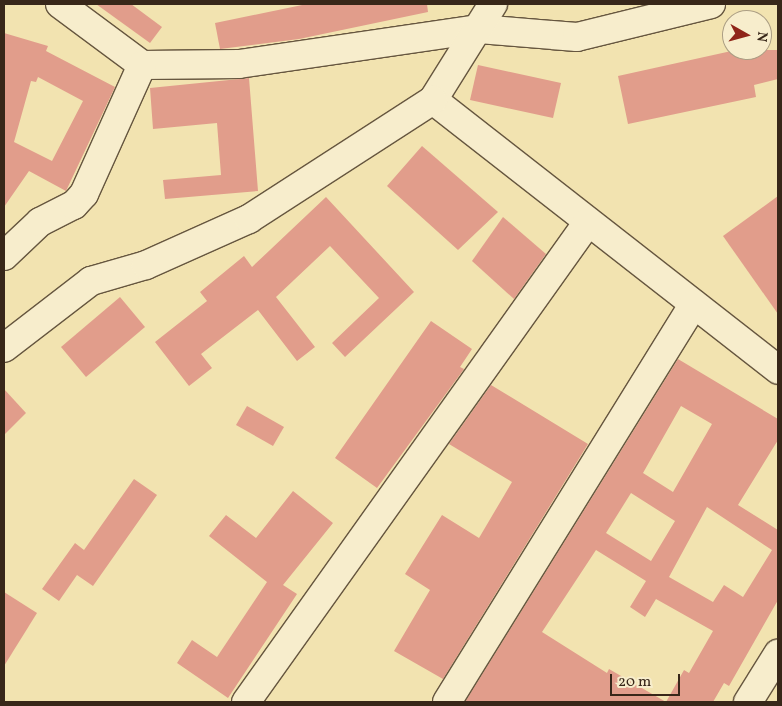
<!DOCTYPE html>
<html>
<head>
<meta charset="utf-8">
<style>
	body { margin:0 }
	#map { position:relative; width:782px; height:706px; overflow:hidden; background:#f2e3b0; font-family:Vollkorn,serif }
	div>[style] { position:absolute }
	[style*='--x'] { left:calc(var(--x)*1px); top:calc(var(--y)*1px); width:calc(var(--w)*1px); rotate:calc(var(--a)*1deg) }
	.building>* { inset:0; background:#e19d8b }
	.roads { filter:drop-shadow(1px 0 #66563f) drop-shadow(-1px 0 #66563f) drop-shadow(0 1px #66563f) drop-shadow(0 -1px #66563f) }
	.minor>* { height:28px; margin:-14px; padding:0 14px; transform-origin:14px; border-radius:14px; background:#f7edcc }
	span { translate:-50% -50%; white-space:nowrap; text-align:center; line-height:1.15; -webkit-text-stroke:4px #f7edcc; paint-order:stroke }
	.frame { position:absolute; inset:0; border:5px solid #382719; pointer-events:none }
	.north { position:absolute; left:722px; top:10px; width:50px; height:50px; box-sizing:border-box; background:#f7edcc; border:1px solid #ab9e84; border-radius:50%; rotate:97deg; font-size:14px; font-weight:700; line-height:20px; text-align:center; color:#382719 }
	.north::after { content:''; display:block; margin:auto; width:18px; height:22px; background:#8f2418; clip-path:polygon(50% 0,100% 100%,50% 72%,0 100%) }
	.scale { position:absolute; left:610px; top:674px; width:70px; height:22px; box-sizing:border-box; border:2px solid #382719; border-top:0; padding-left:6px; font-size:15px; line-height:18px; white-space:nowrap; color:#382719; -webkit-text-stroke:4px #f7edcc; paint-order:stroke }
</style>
</head>
<body>
<div id="map">
	<div class="building">
		<i style="clip-path:polygon(96px 4px,131px 4px,162px 27px,150px 43px)"></i>
		<i style="clip-path:polygon(307px 4px,427px 4px,428px 12px,299px 39px,220px 49px,215px 23px)"></i>
		<i style="clip-path:polygon(evenodd,4px 33px,48px 46px,46px 51px,115px 87px,66px 191px,29px 171px,4px 207px,4px 33px,38px 77px,83px 101px,52px 161px,14px 142px,31px 81px,36px 82px,38px 77px)"></i>
		<i style="clip-path:polygon(736px 50px,778px 50px,778px 79px,754px 85px,756px 97px,628px 124px,618px 76px)"></i>
		<i style="clip-path:polygon(478px 65px,561px 83px,553px 118px,470px 100px)"></i>
		<i style="clip-path:polygon(249px 78px,258px 191px,165px 199px,163px 180px,221px 175px,217px 123px,153px 129px,150px 88px)"></i>
		<i style="clip-path:polygon(422px 146px,498px 212px,458px 250px,387px 186px)"></i>
		<i style="clip-path:polygon(778px 196px,778px 314px,723px 236px)"></i>
		<i style="clip-path:polygon(326px 197px,414px 292px,345px 357px,332px 343px,379px 298px,330px 246px,276px 297px,315px 347px,297px 361px,258px 310px,201px 354px,212px 368px,189px 386px,155px 342px,207px 301px,200px 292px,244px 256px,252px 267px)"></i>
		<i style="clip-path:polygon(503px 217px,546px 254px,514px 299px,472px 261px)"></i>
		<i style="clip-path:polygon(120px 297px,145px 327px,86px 377px,61px 347px)"></i>
		<i style="clip-path:polygon(431px 321px,472px 349px,460px 367px,464px 369px,377px 488px,335px 458px)"></i>
		<i style="clip-path:polygon(evenodd,678px 359px,778px 419px,778px 440px,738px 505px,778px 530px,778px 600px,729px 686px,724px 683px,713px 702px,465px 702px,678px 359px,681px 406px,712px 424px,673px 492px,643px 473px,681px 406px,678px 359px,631px 493px,675px 521px,651px 561px,606px 533px,631px 493px,678px 359px,707px 507px,772px 550px,743px 597px,724px 585px,713px 602px,669px 577px,707px 507px,678px 359px,596px 550px,646px 581px,630px 607px,645px 617px,656px 599px,713px 631px,689px 673px,684px 670px,666px 702px,609px 669px,607px 673px,542px 632px,596px 550px)"></i>
		<i style="clip-path:polygon(491px 385px,588px 444px,443px 679px,394px 651px,430px 590px,405px 574px,442px 515px,479px 538px,512px 482px,449px 444px)"></i>
		<i style="clip-path:polygon(4px 389px,26px 413px,4px 435px)"></i>
		<i style="clip-path:polygon(247px 406px,284px 427px,273px 446px,236px 425px)"></i>
		<i style="clip-path:polygon(134px 479px,157px 495px,93px 586px,77px 575px,59px 601px,42px 589px,75px 543px,84px 550px)"></i>
		<i style="clip-path:polygon(293px 491px,333px 523px,283px 585px,297px 594px,228px 698px,177px 663px,192px 640px,217px 657px,267px 582px,209px 536px,226px 515px,256px 538px)"></i>
		<i style="clip-path:polygon(4px 592px,37px 613px,4px 666px)"></i>
	</div>
	<div class="roads">
		<div class="minor">
			<i style="--x:60;--y:4;--w:102;--a:36.6"></i>
			<i style="--x:142;--y:65;--w:97;--a:-0.6"></i>
			<i style="--x:239;--y:64;--w:243;--a:-8.3"></i>
			<i style="--x:479;--y:29;--w:98;--a:4.7"></i>
			<i style="--x:577;--y:37;--w:138;--a:-13.8"></i>
			<i style="--x:493;--y:4;--w:113;--a:122"></i>
			<i style="--x:433;--y:100;--w:438;--a:38"></i>
			<i style="--x:4;--y:256;--w:50;--a:-43.4"></i>
			<i style="--x:40;--y:222;--w:38;--a:-27"></i>
			<i style="--x:74;--y:205;--w:15;--a:-48"></i>
			<i style="--x:84;--y:194;--w:141;--a:-65.8"></i>
			<i style="--x:4;--y:348;--w:110;--a:-37.6"></i>
			<i style="--x:91;--y:281;--w:57;--a:-16.2"></i>
			<i style="--x:146;--y:265;--w:113;--a:-24.1"></i>
			<i style="--x:249;--y:219;--w:219;--a:-32.9"></i>
			<i style="--x:246;--y:702;--w:589;--a:-54.53"></i>
			<i style="--x:447;--y:702;--w:468;--a:-58.2"></i>
			<i style="--x:748;--y:702;--w:57;--a:-58"></i>
		</div>
	</div>
	<div class="frame"></div>
	<div class="north">N</div>
	<div class="scale">20 m</div>
</div>
</body>
</html>
